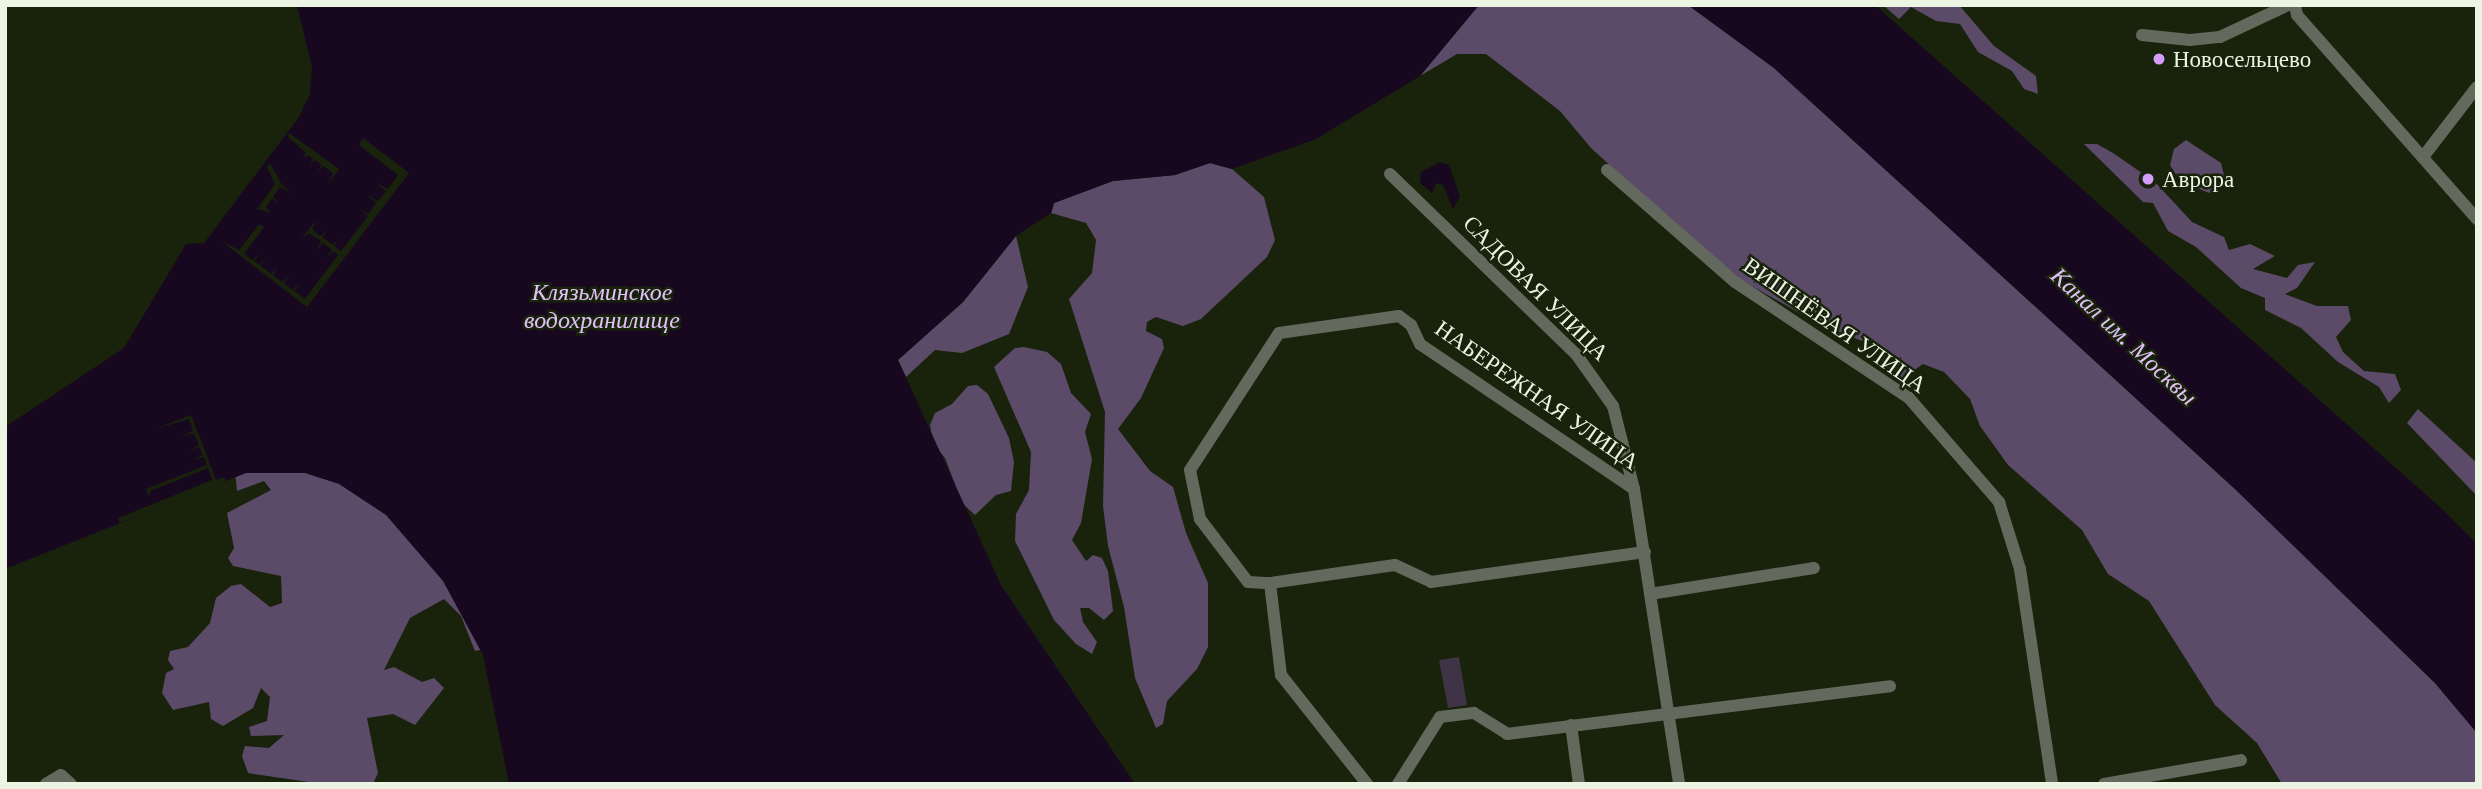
<!DOCTYPE html>
<html>
<head>
<meta charset="utf-8">
<style>
	body { margin:0 }
	#map { position:relative; width:2482px; height:789px; overflow:hidden; background:#19230c; font-family:"Libre Baskerville",serif }
	div>[style] { position:absolute }
	[style*='--x'] { left:calc(var(--x)*1px); top:calc(var(--y)*1px); width:calc(var(--w)*1px); rotate:calc(var(--a)*1deg) }
	.green>* { inset:0; background:#3f3348 }
	.forest>* { inset:0; background:#5b4a68 }
	.water>* { inset:0; background:#170820 }
	.pier>* { inset:0; background:#19230c }
	.minor>* { height:12px; margin:-6px; padding:0 6px; transform-origin:6px; border-radius:6px; background:#63695d }
	.dots>* { width:19px; height:19px; translate:-50% -50%; box-sizing:border-box; border:4px solid #19230c; border-radius:50% }
	span { translate:-50% -50%; white-space:nowrap; text-align:center; line-height:1.15; -webkit-text-stroke:5px #19230c; paint-order:stroke }
	.poi-label { font-size:23px; color:#ecf4e4 }
	.left { translate:0 -50%; text-align:left }
	.street-label { font-size:23px; color:#ecf4e4 }
	.water-label { font-size:24px; color:#e1c1f9; font-style:italic }
	.frame { position:absolute; inset:0; border:7px solid #ecf4e4; pointer-events:none }
</style>
</head>
<body>
<div id="map">
	<div class="green">
		<i style="clip-path:polygon(1459px 657px,1467px 705px,1448px 708px,1439px 660px)"></i>
	</div>
	<div class="forest">
		<i style="clip-path:polygon(1479px 5px,1688px 5px,1774px 68px,2235px 489px,2435px 683px,2477px 733px,2477px 784px,2282px 784px,2257px 743px,2215px 705px,2149px 601px,2108px 574px,2082px 530px,2008px 465px,1980px 426px,1970px 399px,1944px 372px,1923px 364px,1900px 380px,1891px 376px,1870px 344px,1819px 324px,1727px 272px,1591px 148px,1560px 111px,1486px 54px,1457px 54px,1420px 76px)"></i>
		<i style="clip-path:polygon(1883px 5px,1959px 5px,1994px 46px,2036px 76px,2038px 94px,2024px 89px,2012px 71px,1978px 52px,1960px 24px,1936px 21px,1911px 7px,1899px 19px)"></i>
		<i style="clip-path:polygon(2186px 140px,2221px 163px,2225px 179px,2209px 193px,2180px 181px,2170px 165px,2174px 149px)"></i>
		<i style="clip-path:polygon(2084px 144px,2097px 144px,2113px 153px,2155px 182px,2192px 222px,2224px 237px,2229px 250px,2250px 244px,2275px 256px,2253px 269px,2287px 278px,2298px 265px,2315px 262px,2297px 288px,2285px 294px,2317px 306px,2348px 306px,2351px 320px,2336px 337px,2343px 352px,2364px 371px,2395px 374px,2401px 390px,2389px 403px,2379px 387px,2338px 362px,2301px 328px,2265px 310px,2265px 298px,2241px 288px,2196px 247px,2168px 231px,2153px 203px,2143px 202px)"></i>
		<i style="clip-path:polygon(1210px 163px,1232px 169px,1264px 197px,1275px 240px,1267px 257px,1201px 319px,1183px 326px,1156px 317px,1147px 322px,1146px 331px,1162px 339px,1164px 348px,1141px 398px,1118px 429px,1150px 471px,1173px 487px,1186px 533px,1208px 583px,1208px 647px,1197px 669px,1167px 701px,1163px 724px,1156px 728px,1135px 678px,1124px 607px,1108px 546px,1103px 506px,1105px 412px,1069px 299px,1092px 273px,1096px 240px,1086px 223px,1051px 213px,1054px 203px,1113px 181px,1175px 175px)"></i>
		<i style="clip-path:polygon(1016px 236px,1028px 287px,1009px 334px,962px 353px,935px 350px,906px 377px,898px 360px,963px 302px)"></i>
		<i style="clip-path:polygon(1024px 347px,1047px 352px,1061px 364px,1071px 393px,1091px 414px,1085px 432px,1092px 459px,1081px 523px,1072px 540px,1086px 561px,1093px 555px,1102px 558px,1108px 571px,1113px 611px,1104px 620px,1089px 608px,1080px 608px,1083px 622px,1097px 642px,1092px 654px,1076px 644px,1054px 620px,1015px 541px,1016px 514px,1029px 490px,1031px 452px,994px 367px,1015px 348px)"></i>
		<i style="clip-path:polygon(977px 385px,988px 394px,1009px 438px,1014px 462px,1011px 491px,996px 495px,975px 515px,962px 503px,945px 458px,933px 443px,930px 425px,935px 413px,952px 404px,968px 386px)"></i>
		<i style="clip-path:polygon(2418px 409px,2477px 463px,2477px 496px,2407px 423px)"></i>
		<i style="clip-path:polygon(331px 469px,411px 519px,489px 648px,475px 651px,461px 616px,444px 599px,410px 618px,384px 670px,394px 667px,422px 682px,434px 678px,444px 688px,415px 725px,393px 714px,367px 718px,378px 773px,373px 784px,322px 784px,248px 773px,242px 756px,245px 746px,269px 748px,284px 735px,251px 736px,249px 727px,267px 721px,270px 697px,261px 688px,253px 708px,223px 726px,211px 719px,209px 702px,173px 710px,162px 693px,166px 673px,174px 669px,168px 660px,170px 651px,188px 647px,210px 623px,216px 598px,231px 586px,241px 584px,270px 607px,282px 603px,281px 576px,233px 566px,228px 558px,234px 548px,227px 513px,271px 490px,264px 481px,237px 491px,235px 471px)"></i>
	</div>
	<div class="water">
		<i style="clip-path:polygon(297px 5px,1479px 5px,1420px 76px,1316px 139px,1232px 169px,1210px 163px,1175px 175px,1113px 181px,1054px 203px,1051px 213px,1016px 236px,963px 302px,898px 360px,1001px 585px,1135px 784px,509px 784px,483px 655px,443px 581px,386px 515px,339px 484px,305px 473px,246px 473px,5px 569px,5px 427px,124px 348px,186px 244px,204px 243px,299px 117px,310px 94px,312px 67px)"></i>
		<i style="clip-path:polygon(1688px 5px,1875px 5px,2441px 508px,2477px 544px,2477px 733px,2435px 683px,2235px 489px,1774px 68px)"></i>
		<i style="clip-path:polygon(1440px 162px,1449px 165px,1460px 197px,1453px 209px,1443px 185px,1436px 183px,1432px 193px,1420px 183px,1421px 172px)"></i>
	</div>
	<div class="pier">
		<i style="clip-path:polygon(289px 133px,339px 169px,328px 184px,333px 173px,323px 166px,316px 173px,322px 165px,315px 160px,309px 165px,313px 159px,308px 155px,302px 159px,306px 153px,287px 136px)"></i>
		<i style="clip-path:polygon(363px 138px,409px 173px,307px 307px,220px 240px,239px 250px,259px 224px,264px 227px,244px 254px,252px 260px,260px 253px,254px 261px,260px 265px,265px 258px,261px 266px,271px 274px,277px 267px,273px 275px,282px 282px,290px 275px,284px 283px,292px 290px,300px 283px,294px 291px,305px 299px,338px 255px,334px 251px,326px 258px,332px 250px,323px 243px,316px 251px,321px 241px,309px 233px,300px 240px,317px 219px,312px 229px,320px 236px,328px 229px,322px 237px,333px 245px,339px 237px,334px 246px,341px 251px,368px 216px,359px 209px,368px 214px,376px 203px,367px 195px,378px 201px,386px 191px,376px 183px,388px 189px,398px 175px,359px 145px)"></i>
		<i style="clip-path:polygon(270px 163px,282px 185px,292px 193px,280px 187px,273px 197px,279px 205px,272px 199px,266px 207px,271px 213px,257px 209px,275px 184px,267px 167px)"></i>
		<i style="clip-path:polygon(191px 415px,216px 480px,224px 477px,226px 484px,119px 523px,118px 518px,212px 480px,208px 468px,150px 491px,150px 497px,146px 489px,207px 465px,204px 457px,192px 460px,203px 455px,199px 447px,188px 451px,199px 445px,194px 433px,182px 436px,193px 431px,189px 419px,152px 430px)"></i>
	</div>
	<div class="minor">
		<i style="--x:2295;--y:5;--w:10;--a:79"></i>
		<i style="--x:2297;--y:15;--w:272;--a:48.6"></i>
		<i style="--x:2142;--y:35;--w:48;--a:5.9"></i>
		<i style="--x:2190;--y:40;--w:30;--a:-6"></i>
		<i style="--x:2220;--y:37;--w:75;--a:-25.2"></i>
		<i style="--x:2423;--y:157;--w:88;--a:-52.4"></i>
		<i style="--x:1607;--y:170;--w:170;--a:41.2"></i>
		<i style="--x:1735;--y:282;--w:209;--a:33.7"></i>
		<i style="--x:1909;--y:398;--w:138;--a:49.1"></i>
		<i style="--x:1999;--y:502;--w:70;--a:72.6"></i>
		<i style="--x:2020;--y:569;--w:217;--a:81.5"></i>
		<i style="--x:1390;--y:174;--w:259;--a:44.1"></i>
		<i style="--x:1576;--y:354;--w:64;--a:54.6"></i>
		<i style="--x:1613;--y:406;--w:86;--a:75.8"></i>
		<i style="--x:1634;--y:489;--w:298;--a:81.3"></i>
		<i style="--x:1634;--y:489;--w:258;--a:-145.9"></i>
		<i style="--x:1420;--y:344;--w:21;--a:-115"></i>
		<i style="--x:1411;--y:325;--w:15;--a:-143"></i>
		<i style="--x:1399;--y:316;--w:121;--a:171.9"></i>
		<i style="--x:1279;--y:333;--w:163;--a:123"></i>
		<i style="--x:1190;--y:470;--w:50;--a:78.5"></i>
		<i style="--x:1200;--y:519;--w:79;--a:52.7"></i>
		<i style="--x:1248;--y:582;--w:22;--a:3"></i>
		<i style="--x:1270;--y:583;--w:126;--a:-8.2"></i>
		<i style="--x:1395;--y:565;--w:40;--a:25"></i>
		<i style="--x:1431;--y:582;--w:216;--a:-8"></i>
		<i style="--x:1270;--y:583;--w:93;--a:83.2"></i>
		<i style="--x:1281;--y:675;--w:139;--a:51.7"></i>
		<i style="--x:1650;--y:594;--w:166;--a:-9"></i>
		<i style="--x:1571;--y:725;--w:60;--a:82.3"></i>
		<i style="--x:46;--y:784;--w:17;--a:-31"></i>
		<i style="--x:61;--y:775;--w:13;--a:42"></i>
		<i style="--x:1398;--y:784;--w:79;--a:-57.9"></i>
		<i style="--x:1440;--y:717;--w:34;--a:-7"></i>
		<i style="--x:1474;--y:713;--w:39;--a:32"></i>
		<i style="--x:1507;--y:734;--w:386;--a:-7.1"></i>
		<i style="--x:2104;--y:784;--w:139;--a:-9.9"></i>
	</div>
	<div class="dots">
		<i style="left:2159px;top:59px;background:#d49cfb"></i>
		<i style="left:2148px;top:179px;background:#d49cfb"></i>
	</div>
	<div class="poi-label">
		<span class="left" style="left:2173px;top:59px">Новосельцево</span>
		<span class="left" style="left:2162px;top:179px">Аврора</span>
	</div>
	<div class="street-label">
		<span style="left:1536px;top:288px;rotate:45deg">САДОВАЯ УЛИЦА</span>
		<span style="left:1835px;top:325px;rotate:35deg">ВИШНЁВАЯ УЛИЦА</span>
		<span style="left:1537px;top:395px;rotate:35deg">НАБЕРЕЖНАЯ УЛИЦА</span>
	</div>
	<div class="water-label">
		<span style="left:602px;top:306px">Клязьминское<br>водохранилище</span>
		<span style="left:2124px;top:336px;rotate:43deg">Канал им. Москвы</span>
	</div>
	<div class="frame"></div>
</div>
</body>
</html>
